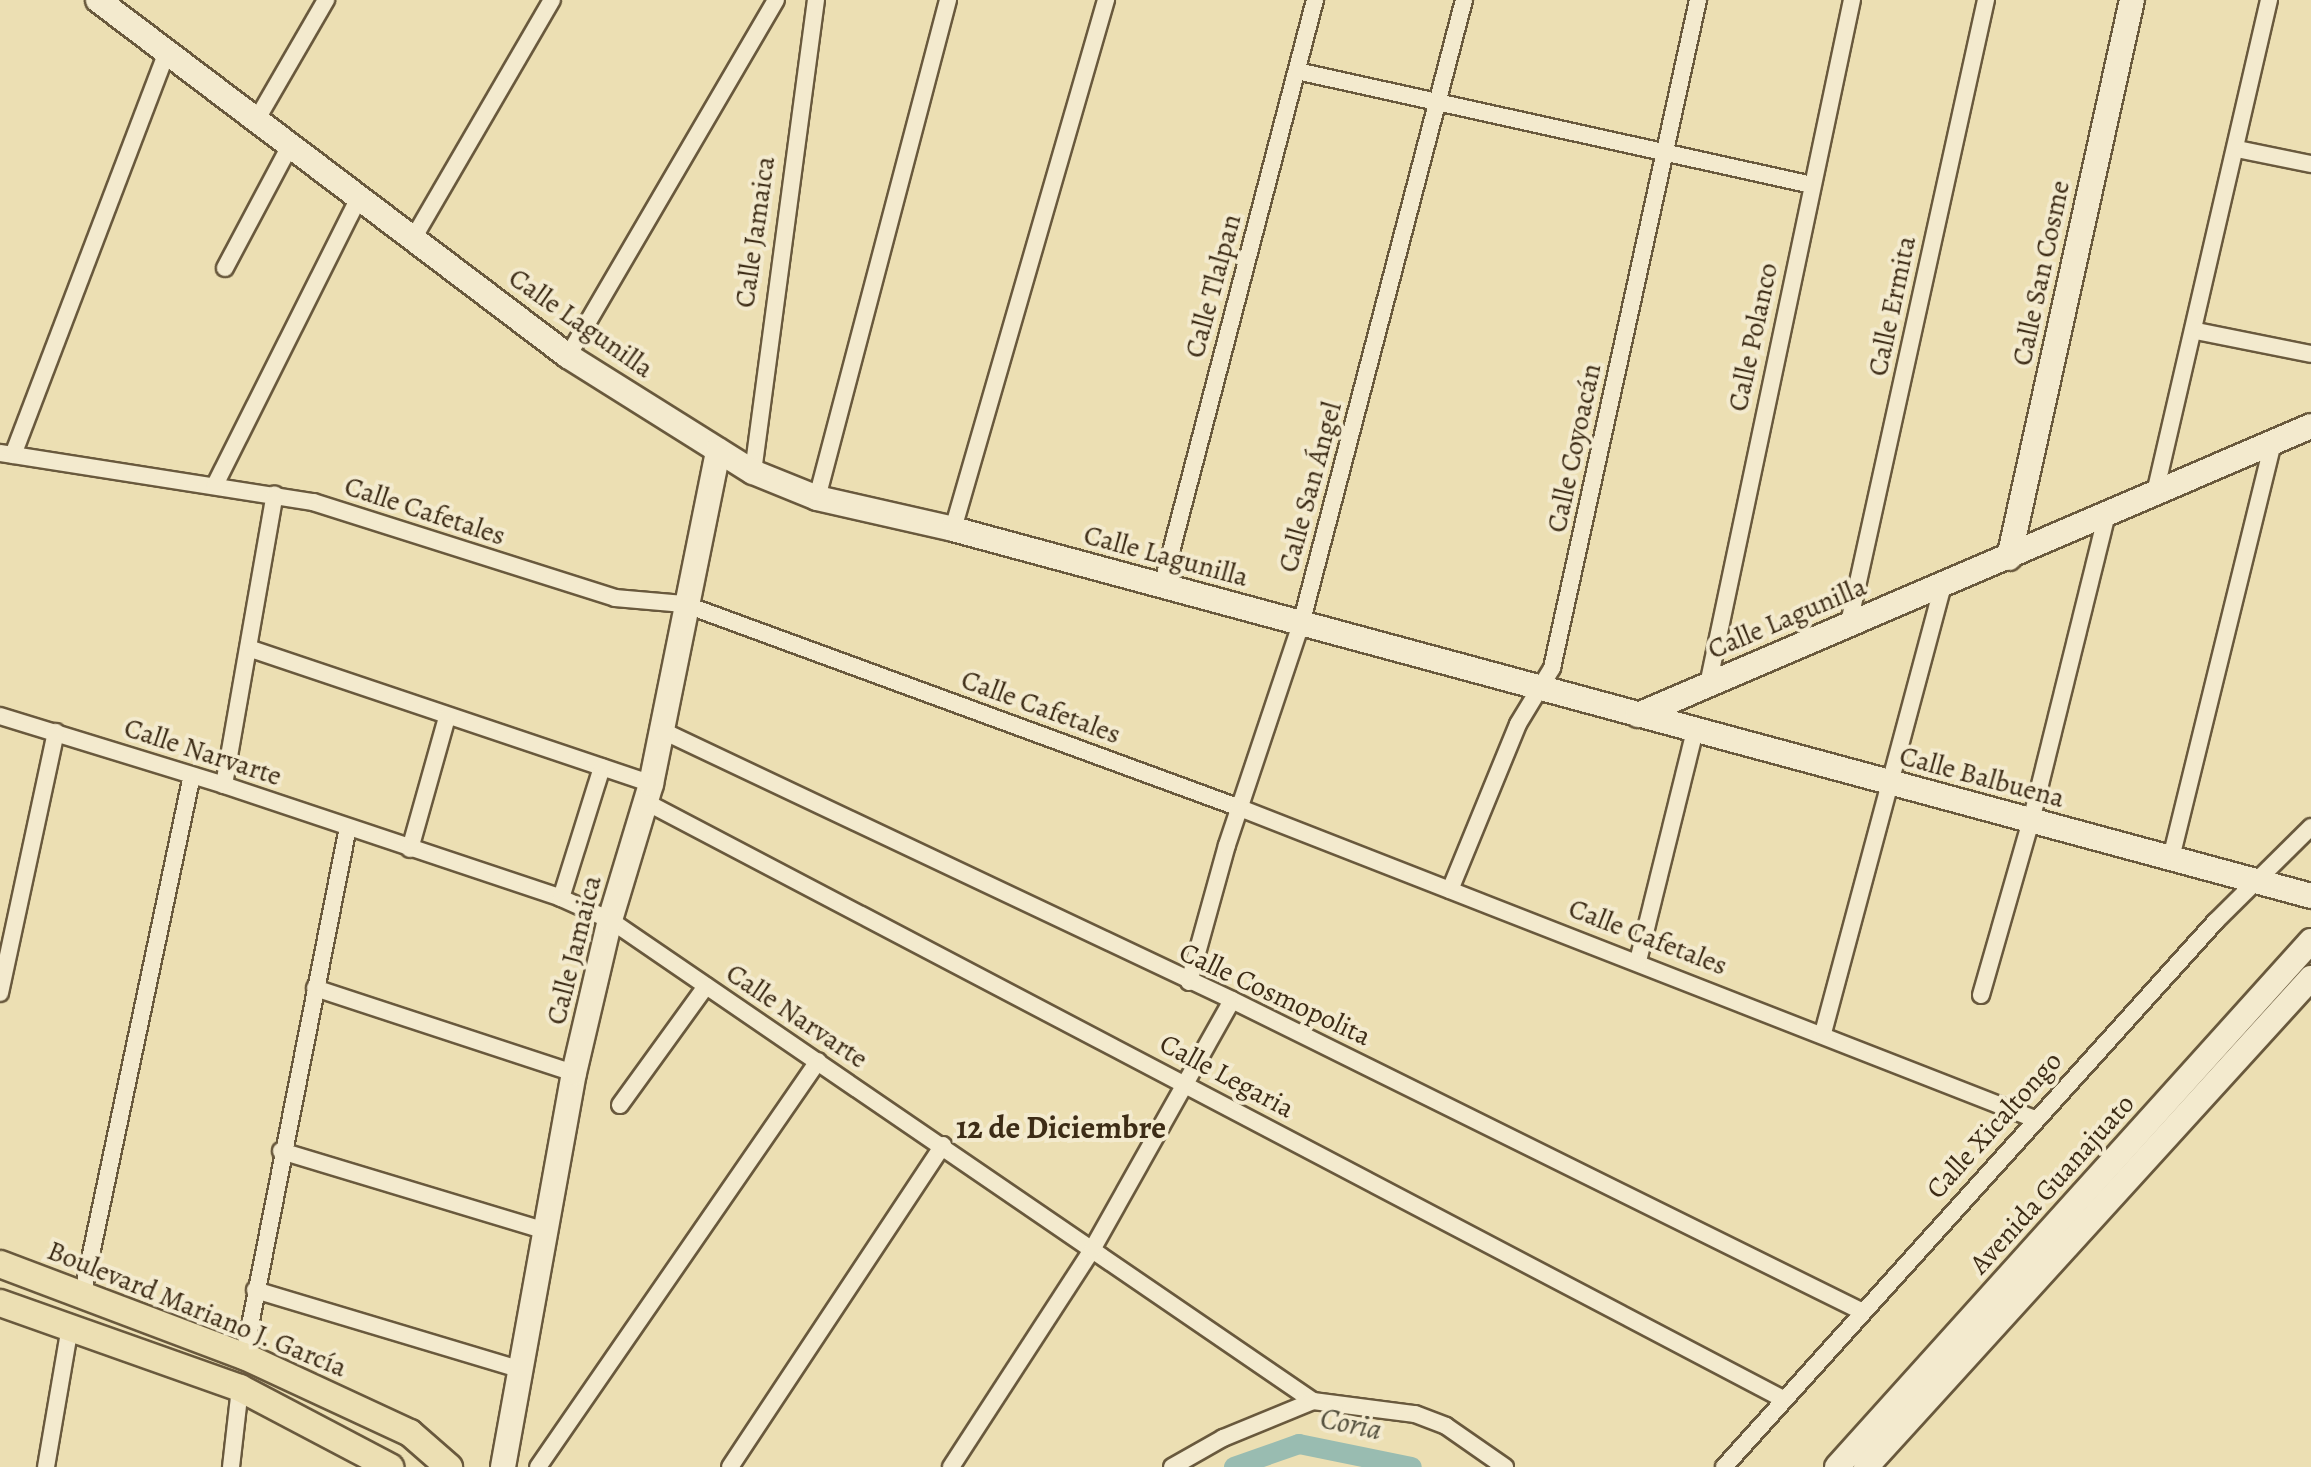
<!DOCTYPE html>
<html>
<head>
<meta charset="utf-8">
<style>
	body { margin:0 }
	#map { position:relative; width:2311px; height:1467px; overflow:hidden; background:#ecdfb3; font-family:Alegreya,serif }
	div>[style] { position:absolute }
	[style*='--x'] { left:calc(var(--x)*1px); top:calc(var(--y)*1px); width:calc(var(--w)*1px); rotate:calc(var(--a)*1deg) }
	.canal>* { height:20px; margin:-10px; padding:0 10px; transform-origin:10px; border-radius:10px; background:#99bcb1 }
	.roads { filter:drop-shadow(2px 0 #69593d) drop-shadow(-2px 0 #69593d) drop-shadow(0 2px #69593d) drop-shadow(0 -2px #69593d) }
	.street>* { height:16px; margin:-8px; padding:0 8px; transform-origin:8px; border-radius:8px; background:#f3eace }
	.secondary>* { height:24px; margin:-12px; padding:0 12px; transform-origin:12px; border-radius:12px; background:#f3eace }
	.primary>* { height:26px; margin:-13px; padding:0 13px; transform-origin:13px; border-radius:13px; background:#ecdfb3 }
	span { translate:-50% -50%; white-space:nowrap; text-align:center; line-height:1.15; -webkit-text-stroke:8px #f3eace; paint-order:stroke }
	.street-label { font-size:28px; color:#3d2c16 }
	.water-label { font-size:30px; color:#54503d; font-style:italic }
	.quarter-label { font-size:32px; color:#3d2c16; font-weight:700 }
</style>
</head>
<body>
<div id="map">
	<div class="canal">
		<i style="--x:1234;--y:1467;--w:69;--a:-19.5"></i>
		<i style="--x:1299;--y:1444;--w:115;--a:11.5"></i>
	</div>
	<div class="roads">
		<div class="street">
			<i style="--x:1297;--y:71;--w:527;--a:12.48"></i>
			<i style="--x:257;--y:119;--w:138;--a:-59.9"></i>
			<i style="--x:2237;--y:149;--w:76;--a:11.5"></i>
			<i style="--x:414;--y:237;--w:274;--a:-59.8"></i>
			<i style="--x:225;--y:268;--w:140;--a:-62"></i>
			<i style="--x:2196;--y:331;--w:117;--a:11.3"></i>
			<i style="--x:568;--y:356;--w:412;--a:-59.7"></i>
			<i style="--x:0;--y:453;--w:317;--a:8.9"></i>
			<i style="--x:313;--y:502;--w:317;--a:17.6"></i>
			<i style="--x:615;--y:598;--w:69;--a:5"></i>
			<i style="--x:684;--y:604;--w:592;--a:20.15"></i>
			<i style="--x:1240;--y:808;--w:854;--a:21.37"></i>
			<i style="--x:13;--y:455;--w:431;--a:-69.1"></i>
			<i style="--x:753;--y:472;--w:476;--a:-82.4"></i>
			<i style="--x:215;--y:485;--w:323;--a:-63.4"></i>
			<i style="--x:2155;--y:493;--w:506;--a:-76.98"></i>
			<i style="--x:817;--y:498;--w:515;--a:-75.26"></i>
			<i style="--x:953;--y:529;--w:551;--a:-73.87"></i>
			<i style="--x:1162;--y:586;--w:606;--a:-75.37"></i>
			<i style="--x:1849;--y:623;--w:638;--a:-77.6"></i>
			<i style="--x:251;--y:649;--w:422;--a:18.6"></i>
			<i style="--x:1708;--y:685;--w:700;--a:-78.13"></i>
			<i style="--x:0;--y:716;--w:234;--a:17.1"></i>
			<i style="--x:224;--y:785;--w:355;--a:18.5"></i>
			<i style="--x:561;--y:898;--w:54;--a:24.2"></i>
			<i style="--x:610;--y:920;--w:852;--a:34.38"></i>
			<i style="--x:1313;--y:1401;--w:103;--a:7.3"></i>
			<i style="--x:1415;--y:1414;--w:33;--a:21"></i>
			<i style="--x:1446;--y:1426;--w:72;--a:34.8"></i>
			<i style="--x:663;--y:731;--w:629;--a:25.3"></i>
			<i style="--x:1232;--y:1000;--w:702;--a:26.31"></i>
			<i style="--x:224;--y:785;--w:295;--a:-80.1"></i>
			<i style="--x:646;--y:802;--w:1284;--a:27.7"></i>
			<i style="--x:410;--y:849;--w:137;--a:-74.3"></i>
			<i style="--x:2171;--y:858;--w:427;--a:-76.2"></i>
			<i style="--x:1450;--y:890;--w:179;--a:-67.7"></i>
			<i style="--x:1518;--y:724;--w:66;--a:-58.7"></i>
			<i style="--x:1552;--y:668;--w:684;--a:-77.67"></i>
			<i style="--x:561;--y:898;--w:137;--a:-72.6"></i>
			<i style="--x:1638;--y:961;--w:237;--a:-76.1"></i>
			<i style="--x:1189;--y:982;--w:142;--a:-74.5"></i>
			<i style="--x:1227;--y:845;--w:233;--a:-71.5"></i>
			<i style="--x:1301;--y:624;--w:645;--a:-75.36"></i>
			<i style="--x:315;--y:988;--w:273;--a:18.2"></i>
			<i style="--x:0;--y:993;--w:267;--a:-77.9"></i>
			<i style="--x:1981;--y:995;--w:181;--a:-74"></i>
			<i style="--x:2031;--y:821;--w:316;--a:-76.1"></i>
			<i style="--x:1823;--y:1033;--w:461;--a:-75"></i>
			<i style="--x:620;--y:1105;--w:147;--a:-54.1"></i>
			<i style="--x:281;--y:1151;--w:277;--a:16.8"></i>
			<i style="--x:255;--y:1290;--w:278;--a:16.7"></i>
			<i style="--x:82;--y:1297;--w:533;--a:-78.1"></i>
			<i style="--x:244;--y:1356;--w:539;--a:-78.88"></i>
			<i style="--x:46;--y:1467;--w:143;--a:-80.3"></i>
			<i style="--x:231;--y:1467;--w:80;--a:-83.5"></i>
			<i style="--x:538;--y:1467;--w:493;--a:-55.4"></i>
			<i style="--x:730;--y:1467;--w:386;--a:-56.5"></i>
			<i style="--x:951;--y:1467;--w:261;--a:-57"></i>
			<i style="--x:1093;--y:1248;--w:284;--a:-60.7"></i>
			<i style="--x:1172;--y:1467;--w:59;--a:-29.6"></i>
			<i style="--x:1223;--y:1438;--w:97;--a:-22.3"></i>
			<i style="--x:1724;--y:1467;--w:734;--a:-47.98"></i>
			<i style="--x:2215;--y:922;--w:135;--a:-44.7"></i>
		</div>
		<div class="secondary">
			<i style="--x:98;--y:0;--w:590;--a:37.14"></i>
			<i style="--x:568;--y:356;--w:218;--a:32.1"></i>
			<i style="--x:753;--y:472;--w:69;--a:22.1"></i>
			<i style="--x:817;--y:498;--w:139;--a:12.8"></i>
			<i style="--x:953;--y:529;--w:1407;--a:15.12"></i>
			<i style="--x:2009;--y:558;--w:571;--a:-77.57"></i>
			<i style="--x:1638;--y:715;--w:732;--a:-23.24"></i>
			<i style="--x:503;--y:1467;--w:400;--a:-79.8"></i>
			<i style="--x:574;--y:1073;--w:157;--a:-76.8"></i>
			<i style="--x:610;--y:920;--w:142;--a:-73.2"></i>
			<i style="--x:651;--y:784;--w:340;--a:-78.6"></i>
			<i style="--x:1837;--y:1467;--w:708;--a:-47.98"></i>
			<i style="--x:1866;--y:1467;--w:661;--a:-47.7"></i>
		</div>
		<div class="primary">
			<i style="--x:0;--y:1264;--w:261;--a:20.7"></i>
			<i style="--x:244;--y:1356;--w:183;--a:24.9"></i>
			<i style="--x:410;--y:1433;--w:52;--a:41.1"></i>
			<i style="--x:0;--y:1303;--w:255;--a:19.5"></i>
			<i style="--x:240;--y:1388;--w:170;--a:27.8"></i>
		</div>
	</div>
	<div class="street-label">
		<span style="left:755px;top:232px;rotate:-82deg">Calle Jamaica</span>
		<span style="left:2041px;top:273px;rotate:-78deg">Calle San Cosme</span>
		<span style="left:1213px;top:286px;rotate:-75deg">Calle Tlalpan</span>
		<span style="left:1892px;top:306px;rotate:-78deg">Calle Ermita</span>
		<span style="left:581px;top:323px;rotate:35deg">Calle Lagunilla</span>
		<span style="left:1753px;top:337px;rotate:-78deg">Calle Polanco</span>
		<span style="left:1574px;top:448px;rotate:-78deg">Calle Coyoacán</span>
		<span style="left:1310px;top:487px;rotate:-75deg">Calle San Ángel</span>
		<span style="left:425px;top:511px;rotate:18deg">Calle Cafetales</span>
		<span style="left:1166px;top:556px;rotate:15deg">Calle Lagunilla</span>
		<span style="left:1787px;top:618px;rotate:-23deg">Calle Lagunilla</span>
		<span style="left:1041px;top:707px;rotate:20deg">Calle Cafetales</span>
		<span style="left:203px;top:752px;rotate:18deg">Calle Narvarte</span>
		<span style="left:1982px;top:777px;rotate:15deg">Calle Balbuena</span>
		<span style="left:1648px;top:937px;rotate:21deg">Calle Cafetales</span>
		<span style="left:574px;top:950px;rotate:-76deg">Calle Jamaica</span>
		<span style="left:1275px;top:994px;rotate:25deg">Calle Cosmopolita</span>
		<span style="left:797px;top:1016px;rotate:34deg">Calle Narvarte</span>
		<span style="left:1227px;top:1076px;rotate:28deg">Calle Legaria</span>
		<span style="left:1994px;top:1125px;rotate:-48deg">Calle Xicaltongo</span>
		<span style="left:2052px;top:1184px;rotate:-48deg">Avenida Guanajuato</span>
		<span style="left:197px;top:1309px;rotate:22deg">Boulevard Mariano J. García</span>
	</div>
	<div class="water-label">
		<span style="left:1351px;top:1424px;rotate:12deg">Coria</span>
	</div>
	<div class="quarter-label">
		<span style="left:1061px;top:1127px">12 de Diciembre</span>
	</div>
</div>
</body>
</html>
